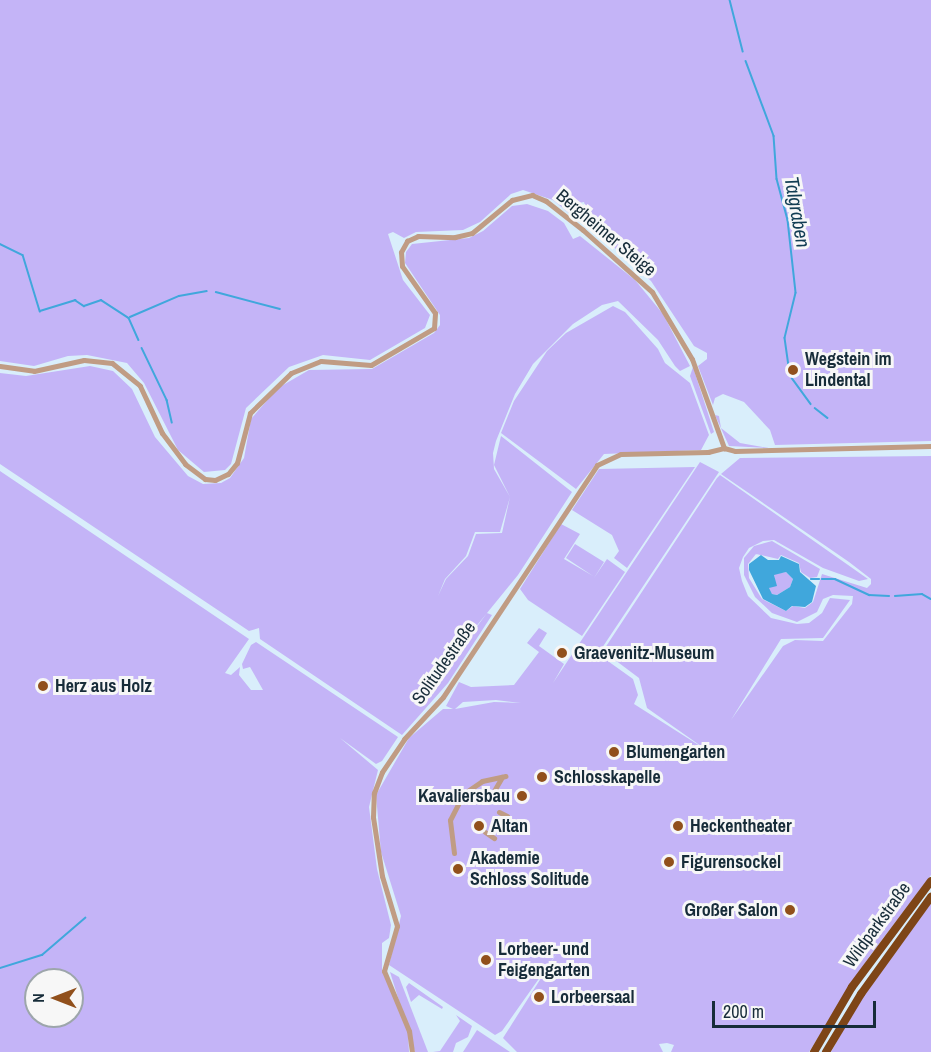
<!DOCTYPE html>
<html>
<head>
<meta charset="utf-8">
<style>
	body { margin:0 }
	#map { position:relative; width:931px; height:1052px; overflow:hidden; background:#d9eefb; font-family:"Archivo Narrow",sans-serif }
	div>[style] { position:absolute }
	[style*='--x'] { left:calc(var(--x)*1px); top:calc(var(--y)*1px); width:calc(var(--w)*1px); rotate:calc(var(--a)*1deg) }
	.green>* { inset:0; background:#c4b4f7 }
	.water>* { inset:0; background:#40a7dc }
	.stream>* { height:1.5px; margin:-0.75px; padding:0 0.75px; transform-origin:0.75px; border-radius:0.75px; background:#40a7dc }
	.minor>* { height:5px; margin:-2.5px; padding:0 2.5px; transform-origin:2.5px; border-radius:2.5px; background:#c09c84 }
	.highway>* { height:8px; margin:-4px; padding:0 4px; transform-origin:4px; border-radius:4px; background:#7e4517 }
	.dots>* { width:16px; height:16px; translate:-50% -50%; box-sizing:border-box; border:3px solid #f7f7f7; border-radius:50% }
	span { translate:-50% -50%; white-space:nowrap; text-align:center; line-height:1.15; -webkit-text-stroke:6px #f7f7f7; paint-order:stroke }
	.street-label { font-size:18px; color:#172c39 }
	.poi-label { font-size:18px; color:#172c39; font-weight:700 }
	.left { translate:0 -50%; text-align:left }
	.right { translate:-100% -50%; text-align:right }
	.water-label { font-size:20px; color:#113d53; font-style:italic }
	.north { position:absolute; left:24px; top:968px; width:60px; height:60px; box-sizing:border-box; background:#f7f7f7; border:2px solid #9da6ab; border-radius:50%; rotate:270deg; font-size:16px; font-weight:700; line-height:24px; text-align:center; color:#172c39 }
	.north::after { content:''; display:block; margin:auto; width:21px; height:27px; background:#91501c; clip-path:polygon(50% 0,100% 100%,50% 72%,0 100%) }
	.scale { position:absolute; left:712px; top:1001px; width:164px; height:27px; box-sizing:border-box; border:3px solid #172c39; border-top:0; padding-left:8px; font-size:18px; line-height:21px; white-space:nowrap; color:#172c39; -webkit-text-stroke:4px #f7f7f7; paint-order:stroke }
</style>
</head>
<body>
<div id="map">
	<div class="green">
		<i style="clip-path:polygon(0 0,931px 0,931px 441px,775px 445px,770px 430px,744px 402px,723px 394px,715px 398px,713px 405px,698px 366px,707px 359px,707px 353px,694px 346px,651px 281px,592px 227px,584px 202px,578px 203px,581px 218px,576px 219px,553px 200px,523px 190px,511px 194px,480px 222px,463px 230px,416px 232px,404px 238px,393px 232px,388px 234px,403px 280px,430px 315px,425px 328px,370px 360px,323px 355px,289px 367px,246px 408px,231px 464px,225px 470px,204px 472px,178px 450px,144px 383px,127px 363px,87px 355px,68px 356px,34px 366px,0 361px)"></i>
		<i style="clip-path:polygon(evenodd,527px 204px,548px 211px,564px 223px,573px 239px,580px 236px,635px 280px,663px 314px,690px 366px,680px 371px,675px 366px,658px 340px,618px 301px,602px 305px,573px 324px,533px 364px,515px 394px,496px 441px,493px 453px,494px 469px,510px 497px,494px 465px,501px 436px,572px 492px,518px 575px,426px 688px,438px 679px,487px 613px,492px 615px,448px 683px,402px 735px,260px 639px,259px 628px,249px 631px,0 464px,0 373px,26px 376px,90px 366px,113px 371px,132px 389px,155px 437px,188px 476px,203px 484px,221px 483px,230px 478px,244px 458px,251px 419px,278px 388px,309px 370px,372px 369px,434px 333px,440px 325px,440px 315px,405px 263px,406px 252px,412px 244px,469px 238px,483px 231px,512px 206px,527px 204px,510px 497px,502px 533px,476px 534px,468px 556px,446px 579px,438px 596px,445px 579px,466px 556px,475px 532px,500px 532px,510px 497px)"></i>
		<i style="clip-path:polygon(613px 306px,625px 312px,658px 349px,665px 363px,690px 383px,709px 435px,701px 450px,604px 454px,576px 489px,501px 433px,514px 401px,547px 351px,566px 333px)"></i>
		<i style="clip-path:polygon(693px 367px,714px 432px,711px 434px,690px 376px)"></i>
		<i style="clip-path:polygon(715px 415px,719px 416px,721px 428px,740px 443px,769px 448px,729px 446px)"></i>
		<i style="clip-path:polygon(evenodd,931px 456px,931px 875px,869px 957px,809px 1052px,671px 1052px,674px 1045px,667px 1043px,659px 1044px,663px 1052px,517px 1052px,503px 1038px,557px 953px,502px 1031px,495px 1035px,389px 965px,401px 916px,381px 852px,376px 795px,409px 738px,443px 709px,453px 709px,446px 706px,459px 682px,471px 687px,514px 685px,539px 652px,527px 643px,539px 628px,547px 633px,539px 646px,564px 664px,553px 683px,700px 462px,719px 472px,598px 654px,633px 679px,638px 695px,634px 704px,708px 751px,647px 708px,639px 678px,603px 651px,717px 478px,720px 475px,868px 579px,859px 581px,823px 568px,774px 540px,763px 541px,749px 548px,743px 557px,739px 568px,742px 581px,748px 596px,771px 618px,797px 624px,809px 623px,822px 613px,830px 598px,850px 600px,823px 638px,781px 639px,731px 720px,783px 646px,795px 640px,823px 641px,852px 604px,853px 596px,833px 595px,823px 599px,817px 612px,797px 622px,772px 613px,755px 597px,744px 575px,744px 558px,754px 546px,772px 541px,820px 569px,817px 577px,810px 578px,801px 572px,799px 563px,781px 555px,778px 559px,756px 554px,748px 564px,749px 578px,762px 599px,786px 611px,793px 606px,805px 608px,813px 602px,822px 574px,867px 588px,871px 584px,871px 579px,849px 562px,721px 474px,740px 458px,931px 456px,496px 700px,521px 703px,494px 702px,455px 709px,463px 702px,496px 700px)"></i>
		<i style="clip-path:polygon(695px 467px,627px 568px,614px 558px,619px 551px,612px 535px,572px 510px,599px 469px)"></i>
		<i style="clip-path:polygon(evenodd,0 471px,249px 639px,225px 673px,231px 675px,240px 667px,239px 675px,251px 690px,263px 690px,250px 667px,243px 669px,242px 664px,251px 645px,256px 642px,398px 737px,382px 761px,376px 764px,340px 738px,378px 770px,369px 807px,377px 869px,391px 925px,389px 938px,382px 943px,382px 970px,408px 1032px,409px 1052px,0 1052px,0 471px,36px 980px,72px 980px,72px 1016px,36px 1016px,36px 980px)"></i>
		<i style="clip-path:polygon(561px 524px,580px 534px,564px 559px,593px 576px,566px 558px,575px 544px,604px 562px,594px 578px,607px 559px,625px 572px,582px 636px,528px 600px,520px 589px)"></i>
		<i style="clip-path:polygon(786px 572px,793px 579px,790px 587px,777px 595px,772px 594px,768px 589px,775px 583px,774px 574px)"></i>
		<i style="clip-path:polygon(931px 903px,931px 1052px,831px 1052px,858px 1004px)"></i>
		<i style="clip-path:polygon(390px 972px,399px 977px,428px 1052px,415px 1052px)"></i>
		<i style="clip-path:polygon(409px 983px,443px 1007px,442px 1009px,419px 995px,411px 1002px,406px 987px)"></i>
		<i style="clip-path:polygon(456px 1015px,472px 1026px,468px 1037px,456px 1043px,453px 1052px,433px 1052px,440px 1051px,460px 1021px)"></i>
		<i style="clip-path:polygon(477px 1030px,510px 1052px,463px 1052px)"></i>
	</div>
	<div class="water">
		<i style="clip-path:polygon(evenodd,761px 555px,768px 560px,779px 560px,781px 556px,799px 564px,800px 572px,816px 586px,812px 602px,805px 607px,792px 606px,786px 611px,763px 599px,749px 570px,749px 564px,761px 555px,786px 572px,793px 579px,790px 587px,777px 595px,772px 594px,769px 588px,777px 586px,774px 575px,786px 572px)"></i>
	</div>
	<div class="stream">
		<i style="--x:730;--y:0;--w:53;--a:75.7"></i>
		<i style="--x:746;--y:61;--w:80;--a:69.5"></i>
		<i style="--x:774;--y:136;--w:43;--a:86"></i>
		<i style="--x:777;--y:179;--w:42;--a:75"></i>
		<i style="--x:788;--y:220;--w:73;--a:83.7"></i>
		<i style="--x:796;--y:293;--w:46;--a:103.7"></i>
		<i style="--x:785;--y:338;--w:34;--a:82"></i>
		<i style="--x:0;--y:244;--w:25;--a:26"></i>
		<i style="--x:23;--y:255;--w:59;--a:73.1"></i>
		<i style="--x:40;--y:311;--w:37;--a:-17"></i>
		<i style="--x:75;--y:300;--w:11;--a:34"></i>
		<i style="--x:84;--y:306;--w:18;--a:-19"></i>
		<i style="--x:101;--y:300;--w:33;--a:33"></i>
		<i style="--x:129;--y:318;--w:24;--a:66"></i>
		<i style="--x:216;--y:292;--w:66;--a:14.9"></i>
		<i style="--x:130;--y:317;--w:53;--a:-23.2"></i>
		<i style="--x:179;--y:296;--w:28;--a:-10"></i>
		<i style="--x:142;--y:348;--w:58;--a:64.3"></i>
		<i style="--x:167;--y:400;--w:23;--a:77"></i>
		<i style="--x:792;--y:378;--w:32;--a:54"></i>
		<i style="--x:815;--y:408;--w:16;--a:38"></i>
		<i style="--x:811;--y:579;--w:8;--a:0"></i>
		<i style="--x:822;--y:579;--w:13;--a:0"></i>
		<i style="--x:835;--y:579;--w:38;--a:25"></i>
		<i style="--x:869;--y:595;--w:20;--a:3"></i>
		<i style="--x:895;--y:596;--w:27;--a:-4"></i>
		<i style="--x:922;--y:594;--w:10;--a:29"></i>
		<i style="--x:0;--y:968;--w:44;--a:-17.2"></i>
		<i style="--x:42;--y:955;--w:57;--a:-40.7"></i>
	</div>
	<div class="minor">
		<i style="--x:0;--y:366;--w:34;--a:8"></i>
		<i style="--x:34;--y:371;--w:51;--a:-12.4"></i>
		<i style="--x:84;--y:360;--w:28;--a:6"></i>
		<i style="--x:112;--y:363;--w:36;--a:39"></i>
		<i style="--x:140;--y:386;--w:52;--a:64.9"></i>
		<i style="--x:162;--y:433;--w:39;--a:53"></i>
		<i style="--x:185;--y:464;--w:25;--a:37"></i>
		<i style="--x:205;--y:479;--w:10;--a:6"></i>
		<i style="--x:215;--y:480;--w:14;--a:-25"></i>
		<i style="--x:228;--y:474;--w:14;--a:-51"></i>
		<i style="--x:237;--y:463;--w:52;--a:-75.4"></i>
		<i style="--x:250;--y:413;--w:57;--a:-44.3"></i>
		<i style="--x:291;--y:373;--w:32;--a:-22"></i>
		<i style="--x:321;--y:361;--w:50;--a:4.6"></i>
		<i style="--x:371;--y:365;--w:73;--a:-30.4"></i>
		<i style="--x:434;--y:328;--w:15;--a:-86"></i>
		<i style="--x:435;--y:313;--w:57;--a:-125.1"></i>
		<i style="--x:402;--y:266;--w:14;--a:-94"></i>
		<i style="--x:401;--y:252;--w:13;--a:-61"></i>
		<i style="--x:407;--y:241;--w:12;--a:-24"></i>
		<i style="--x:418;--y:236;--w:37;--a:2"></i>
		<i style="--x:455;--y:237;--w:17;--a:-13"></i>
		<i style="--x:472;--y:233;--w:52;--a:-39.5"></i>
		<i style="--x:512;--y:200;--w:21;--a:-14"></i>
		<i style="--x:532;--y:195;--w:15;--a:23"></i>
		<i style="--x:546;--y:201;--w:47;--a:38.1"></i>
		<i style="--x:583;--y:230;--w:93;--a:41.9"></i>
		<i style="--x:652;--y:292;--w:78;--a:59.2"></i>
		<i style="--x:692;--y:359;--w:95;--a:70.2"></i>
		<i style="--x:724;--y:448;--w:11;--a:15"></i>
		<i style="--x:735;--y:451;--w:196;--a:-1.5"></i>
		<i style="--x:495;--y:789;--w:14;--a:-60"></i>
		<i style="--x:499;--y:812;--w:9;--a:27"></i>
		<i style="--x:485;--y:832;--w:11;--a:34"></i>
		<i style="--x:454;--y:853;--w:33;--a:-97"></i>
		<i style="--x:450;--y:820;--w:29;--a:-63"></i>
		<i style="--x:463;--y:794;--w:23;--a:-34"></i>
		<i style="--x:482;--y:781;--w:24;--a:-12"></i>
		<i style="--x:412;--y:1052;--w:21;--a:-98"></i>
		<i style="--x:409;--y:1031;--w:65;--a:-112.6"></i>
		<i style="--x:384;--y:971;--w:47;--a:-73.9"></i>
		<i style="--x:397;--y:926;--w:52;--a:-106.7"></i>
		<i style="--x:382;--y:876;--w:60;--a:-98.7"></i>
		<i style="--x:373;--y:817;--w:24;--a:-88"></i>
		<i style="--x:374;--y:793;--w:22;--a:-69"></i>
		<i style="--x:382;--y:772;--w:40;--a:-56"></i>
		<i style="--x:404;--y:739;--w:57;--a:-47.1"></i>
		<i style="--x:443;--y:697;--w:278;--a:-56.4"></i>
		<i style="--x:597;--y:465;--w:26;--a:-25"></i>
		<i style="--x:621;--y:454;--w:87;--a:-1.3"></i>
		<i style="--x:708;--y:452;--w:16;--a:-14"></i>
	</div>
	<div class="highway">
		<i style="--x:814;--y:1052;--w:75;--a:-59.7"></i>
		<i style="--x:852;--y:987;--w:132;--a:-53.3"></i>
		<i style="--x:826;--y:1052;--w:68;--a:-58.9"></i>
		<i style="--x:861;--y:994;--w:120;--a:-54.2"></i>
	</div>
	<div class="dots">
		<i style="left:793px;top:370px;background:#91501c"></i>
		<i style="left:562px;top:653px;background:#91501c"></i>
		<i style="left:43px;top:686px;background:#91501c"></i>
		<i style="left:614px;top:752px;background:#91501c"></i>
		<i style="left:542px;top:777px;background:#91501c"></i>
		<i style="left:522px;top:796px;background:#91501c"></i>
		<i style="left:479px;top:826px;background:#91501c"></i>
		<i style="left:678px;top:826px;background:#91501c"></i>
		<i style="left:669px;top:862px;background:#91501c"></i>
		<i style="left:458px;top:869px;background:#91501c"></i>
		<i style="left:790px;top:910px;background:#91501c"></i>
		<i style="left:486px;top:960px;background:#91501c"></i>
		<i style="left:539px;top:997px;background:#91501c"></i>
	</div>
	<div class="street-label">
		<span style="left:606px;top:233px;rotate:40deg">Bergheimer Steige</span>
		<span style="left:444px;top:663px;rotate:-55deg">Solitudestraße</span>
		<span style="left:877px;top:925px;rotate:-54deg">Wildparkstraße</span>
	</div>
	<div class="poi-label">
		<span class="left" style="left:805px;top:370px">Wegstein im<br>Lindental</span>
		<span class="left" style="left:574px;top:653px">Graevenitz-Museum</span>
		<span class="left" style="left:55px;top:686px">Herz aus Holz</span>
		<span class="left" style="left:626px;top:752px">Blumengarten</span>
		<span class="left" style="left:554px;top:777px">Schlosskapelle</span>
		<span class="right" style="left:510px;top:796px">Kavaliersbau</span>
		<span class="left" style="left:491px;top:826px">Altan</span>
		<span class="left" style="left:690px;top:826px">Heckentheater</span>
		<span class="left" style="left:470px;top:869px">Akademie<br>Schloss Solitude</span>
		<span class="left" style="left:681px;top:862px">Figurensockel</span>
		<span class="right" style="left:778px;top:910px">Großer Salon</span>
		<span class="left" style="left:498px;top:960px">Lorbeer- und<br>Feigengarten</span>
		<span class="left" style="left:551px;top:997px">Lorbeersaal</span>
	</div>
	<div class="water-label">
		<span style="left:798px;top:212px;rotate:80deg">Talgraben</span>
	</div>
	<div class="north">N</div>
	<div class="scale">200 m</div>
</div>
</body>
</html>
